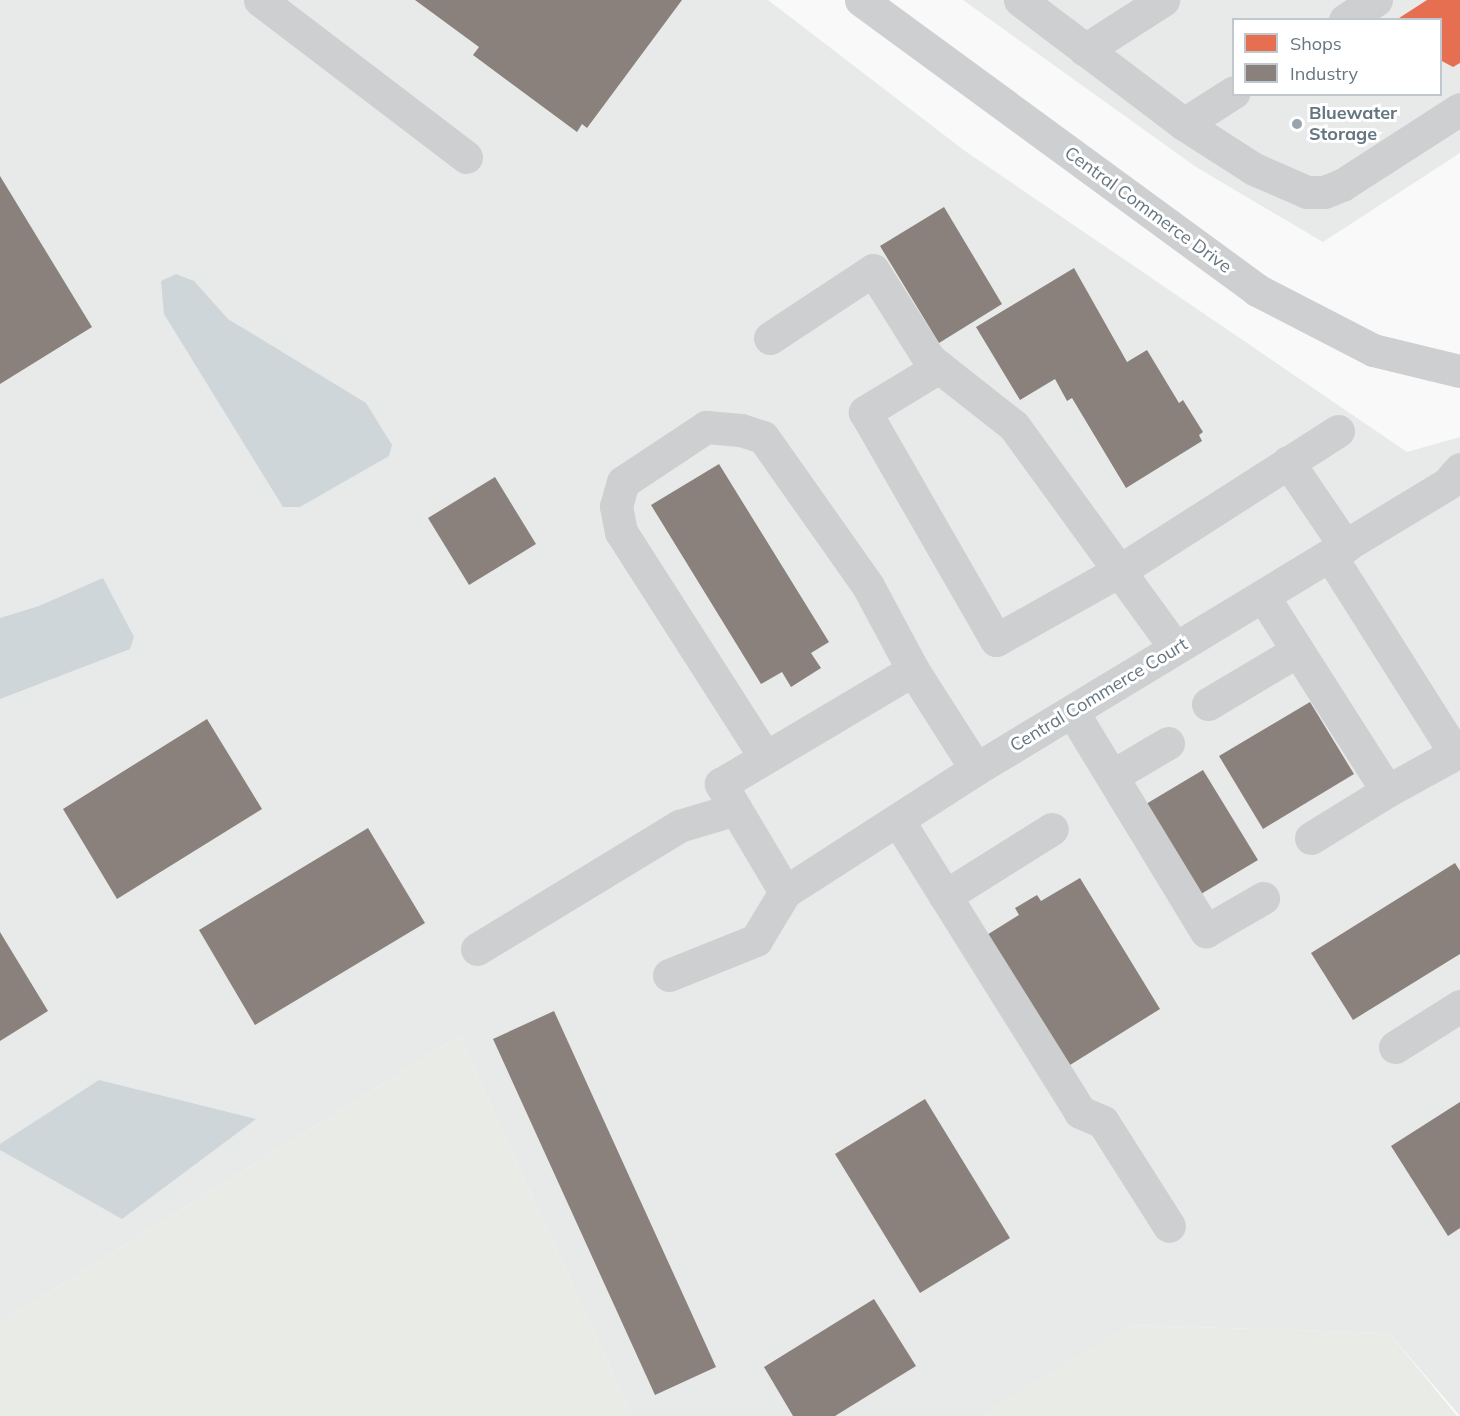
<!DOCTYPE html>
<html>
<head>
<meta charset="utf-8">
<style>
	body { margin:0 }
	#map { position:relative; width:1460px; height:1416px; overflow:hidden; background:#f9f9f9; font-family:Mulish,sans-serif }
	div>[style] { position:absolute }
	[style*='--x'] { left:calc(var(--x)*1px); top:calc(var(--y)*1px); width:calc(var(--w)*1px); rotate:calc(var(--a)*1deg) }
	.built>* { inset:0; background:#e8e9e9 }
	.green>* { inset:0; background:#e8ebe6 }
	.water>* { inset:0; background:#ced6d9 }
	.shops>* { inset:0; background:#e76f51 }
	.industry>* { inset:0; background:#8a817c }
	.minor>* { height:33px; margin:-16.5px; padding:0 16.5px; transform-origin:16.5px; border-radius:16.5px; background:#cecfd0 }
	.dots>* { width:16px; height:16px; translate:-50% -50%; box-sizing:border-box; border:3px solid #fff; border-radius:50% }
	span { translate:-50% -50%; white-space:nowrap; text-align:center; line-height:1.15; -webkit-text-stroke:6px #fff; paint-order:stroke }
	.poi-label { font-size:18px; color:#657683; font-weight:700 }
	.left { translate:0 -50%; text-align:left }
	.street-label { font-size:18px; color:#657683 }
	.legend { position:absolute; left:1232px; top:18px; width:210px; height:78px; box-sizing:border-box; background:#fff; border:2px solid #c1c8cd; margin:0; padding:8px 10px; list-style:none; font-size:18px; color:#657683 }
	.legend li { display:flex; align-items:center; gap:12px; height:30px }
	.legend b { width:30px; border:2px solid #c1c8cd }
</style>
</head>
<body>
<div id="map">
	<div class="built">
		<i style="clip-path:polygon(0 0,768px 0,965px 151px,1407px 452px,1460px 437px,1460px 1416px,1389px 1333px,1130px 1325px,981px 1416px,632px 1416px,459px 1036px,0 1323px)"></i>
		<i style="clip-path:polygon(evenodd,963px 0,1460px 0,1460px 153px,1323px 242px,1196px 167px,963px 0,1234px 20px,1440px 20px,1440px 94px,1234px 94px,1234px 20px)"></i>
	</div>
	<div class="green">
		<i style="clip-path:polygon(459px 1036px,632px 1416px,0 1416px,0 1323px)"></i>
		<i style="clip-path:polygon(1129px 1325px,1389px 1333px,1457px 1416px,981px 1416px)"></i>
	</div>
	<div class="water">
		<i style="clip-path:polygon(176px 274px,194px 281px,228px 319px,366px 403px,392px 445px,389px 456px,300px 507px,283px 507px,164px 314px,161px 281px)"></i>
		<i style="clip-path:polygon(103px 578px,134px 637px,130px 649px,0 699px,0 618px,39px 606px)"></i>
		<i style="clip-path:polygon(99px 1080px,256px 1119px,122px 1219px,0 1150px,0 1144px)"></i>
	</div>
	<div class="shops">
		<i style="clip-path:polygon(1427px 0,1460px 0,1460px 63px,1453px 67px,1440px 60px,1440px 20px,1396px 20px)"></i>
	</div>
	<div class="industry">
		<i style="clip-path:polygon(415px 0,682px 0,587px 128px,582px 124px,577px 132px,473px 55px,479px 47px)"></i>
		<i style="clip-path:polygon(0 176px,92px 327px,0 384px)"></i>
		<i style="clip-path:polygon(944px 207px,1002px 304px,939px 343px,880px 246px)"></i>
		<i style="clip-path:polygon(1074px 268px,1127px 362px,1147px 350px,1179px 403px,1183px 400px,1203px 432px,1199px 435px,1202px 441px,1126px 488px,1072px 398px,1067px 401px,1055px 379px,1020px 400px,976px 327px)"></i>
		<i style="clip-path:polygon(719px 464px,829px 642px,811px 653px,821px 668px,791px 687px,782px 672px,761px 684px,651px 505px)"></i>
		<i style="clip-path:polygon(495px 477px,536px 544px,469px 585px,428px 518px)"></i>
		<i style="clip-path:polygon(1310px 702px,1354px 774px,1263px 829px,1219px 756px)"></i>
		<i style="clip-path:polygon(207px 719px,262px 809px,117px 899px,63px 809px)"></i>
		<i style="clip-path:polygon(1203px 770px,1258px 860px,1201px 894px,1146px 804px)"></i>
		<i style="clip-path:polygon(368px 828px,425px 923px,255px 1025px,199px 930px)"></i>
		<i style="clip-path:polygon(1455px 863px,1460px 871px,1460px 954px,1353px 1020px,1311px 953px)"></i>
		<i style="clip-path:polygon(1080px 878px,1160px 1009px,1062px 1070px,982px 938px,1019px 915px,1015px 908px,1037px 895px,1041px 901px)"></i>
		<i style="clip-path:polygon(0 932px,48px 1011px,0 1041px)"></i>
		<i style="clip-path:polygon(554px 1011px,716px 1367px,655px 1395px,493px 1039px)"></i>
		<i style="clip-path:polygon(925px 1099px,1010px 1238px,920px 1293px,835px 1154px)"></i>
		<i style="clip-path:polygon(1460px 1102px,1460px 1228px,1448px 1236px,1391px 1146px)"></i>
		<i style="clip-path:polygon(874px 1299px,916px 1366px,835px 1416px,793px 1416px,764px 1367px)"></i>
	</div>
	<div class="minor">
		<i style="--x:260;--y:0;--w:259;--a:37.3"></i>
		<i style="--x:861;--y:0;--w:491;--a:36.2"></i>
		<i style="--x:1257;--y:290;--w:131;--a:27.3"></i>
		<i style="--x:1373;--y:350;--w:89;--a:13.6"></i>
		<i style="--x:1020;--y:0;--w:206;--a:37.1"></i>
		<i style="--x:1184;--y:124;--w:83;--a:32.7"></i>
		<i style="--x:1254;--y:169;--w:58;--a:23.5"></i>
		<i style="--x:1307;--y:192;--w:17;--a:0"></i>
		<i style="--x:1324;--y:192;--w:19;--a:-21"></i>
		<i style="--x:1342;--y:185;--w:140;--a:-32.8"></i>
		<i style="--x:1345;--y:20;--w:37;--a:-33"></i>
		<i style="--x:1085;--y:50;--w:93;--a:-32.7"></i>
		<i style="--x:1184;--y:124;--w:59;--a:-32.6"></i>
		<i style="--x:770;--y:338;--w:123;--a:-33.4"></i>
		<i style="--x:873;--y:270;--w:105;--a:57.8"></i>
		<i style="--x:929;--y:359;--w:108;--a:38.2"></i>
		<i style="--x:1014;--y:426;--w:274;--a:54"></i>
		<i style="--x:939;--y:367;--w:87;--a:148.7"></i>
		<i style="--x:865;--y:412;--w:263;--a:60.1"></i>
		<i style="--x:996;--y:640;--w:141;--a:-29.3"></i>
		<i style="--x:1119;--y:571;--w:260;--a:-32.6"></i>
		<i style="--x:1288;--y:462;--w:102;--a:55.8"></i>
		<i style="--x:1263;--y:596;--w:231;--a:57.5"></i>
		<i style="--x:1387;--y:791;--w:68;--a:-28.8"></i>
		<i style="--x:1447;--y:758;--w:9;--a:-32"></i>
		<i style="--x:1455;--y:753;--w:234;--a:-122.3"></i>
		<i style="--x:1208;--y:704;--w:104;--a:-30.8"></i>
		<i style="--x:1072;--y:711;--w:258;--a:58.7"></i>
		<i style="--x:1206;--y:931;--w:66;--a:-30.1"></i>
		<i style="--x:765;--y:757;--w:267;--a:-122.6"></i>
		<i style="--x:621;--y:532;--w:26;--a:-101"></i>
		<i style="--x:616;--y:506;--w:25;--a:-74"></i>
		<i style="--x:623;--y:482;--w:100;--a:-33.5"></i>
		<i style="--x:706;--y:427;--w:35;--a:5"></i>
		<i style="--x:741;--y:430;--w:23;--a:18"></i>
		<i style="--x:763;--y:437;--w:182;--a:54.8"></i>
		<i style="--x:868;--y:586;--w:95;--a:61.8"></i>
		<i style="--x:1112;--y:776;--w:65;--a:-30.5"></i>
		<i style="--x:899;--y:822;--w:342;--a:58"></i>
		<i style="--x:1080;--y:1112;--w:25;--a:23"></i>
		<i style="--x:1103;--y:1122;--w:123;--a:57.6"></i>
		<i style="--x:1311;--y:838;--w:89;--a:-31.7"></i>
		<i style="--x:785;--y:892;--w:126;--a:-120.7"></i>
		<i style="--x:721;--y:784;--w:223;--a:-30.7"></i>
		<i style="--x:913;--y:670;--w:117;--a:57.5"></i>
		<i style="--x:945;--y:896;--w:126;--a:-32.1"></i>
		<i style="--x:477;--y:949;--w:237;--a:-31.3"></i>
		<i style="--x:679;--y:826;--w:59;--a:-16.6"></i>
		<i style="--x:669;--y:975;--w:94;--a:-21.9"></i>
		<i style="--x:756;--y:940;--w:56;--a:-58.9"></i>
		<i style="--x:785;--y:892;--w:227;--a:-32.8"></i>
		<i style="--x:976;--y:769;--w:551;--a:-31.18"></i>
		<i style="--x:1447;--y:484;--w:20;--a:-49"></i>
		<i style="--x:1395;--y:1047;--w:77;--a:-32.2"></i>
	</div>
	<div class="dots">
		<i style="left:1297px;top:124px;background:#99a4ac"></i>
	</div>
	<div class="poi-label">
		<span class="left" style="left:1309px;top:124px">Bluewater<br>Storage</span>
	</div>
	<div class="street-label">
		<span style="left:1148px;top:210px;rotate:36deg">Central Commerce Drive</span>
		<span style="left:1099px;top:695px;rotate:-31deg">Central Commerce Court</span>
	</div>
	<ul class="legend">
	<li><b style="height:16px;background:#e76f51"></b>Shops</li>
	<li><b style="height:16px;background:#8a817c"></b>Industry</li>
	</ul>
</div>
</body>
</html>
